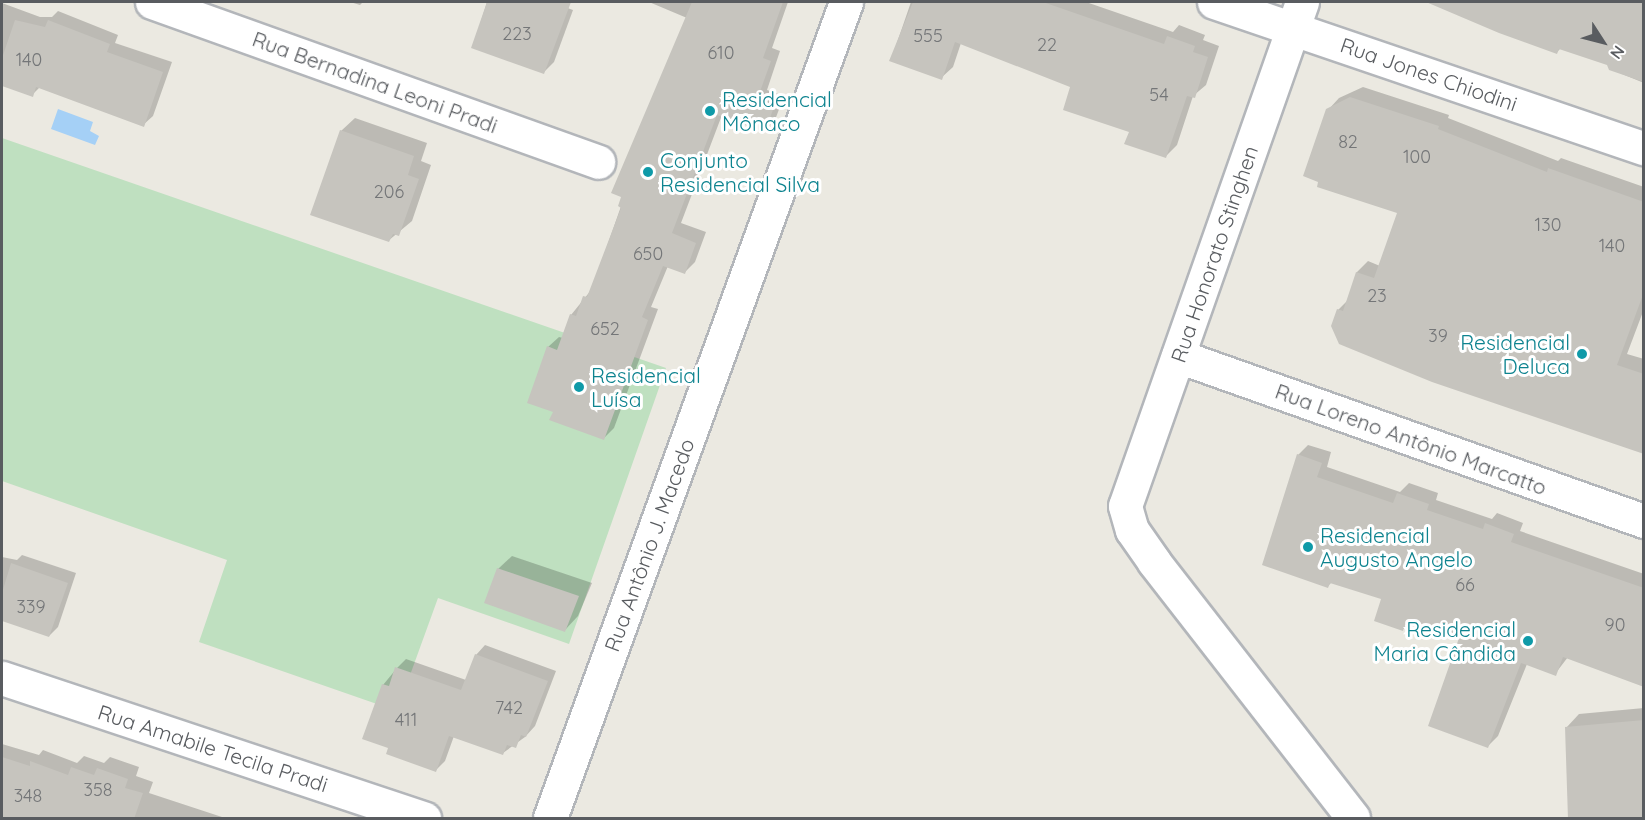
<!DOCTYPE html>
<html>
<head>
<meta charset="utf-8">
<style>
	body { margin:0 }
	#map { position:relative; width:1645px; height:820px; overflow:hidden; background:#ebe9e1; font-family:Quicksand,sans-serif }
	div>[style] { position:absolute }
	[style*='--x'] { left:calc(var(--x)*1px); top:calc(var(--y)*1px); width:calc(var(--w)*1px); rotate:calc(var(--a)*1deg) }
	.green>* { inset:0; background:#bfe0c0 }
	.water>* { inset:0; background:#a5d0f6 }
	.shadow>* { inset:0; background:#0003 }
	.building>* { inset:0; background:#c6c4be }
	.roads { filter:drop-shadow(2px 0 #b3b6ba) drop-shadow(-2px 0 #b3b6ba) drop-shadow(0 2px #b3b6ba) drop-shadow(0 -2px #b3b6ba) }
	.minor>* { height:33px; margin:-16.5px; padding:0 16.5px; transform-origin:16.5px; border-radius:16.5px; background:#fff }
	.dots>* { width:16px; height:16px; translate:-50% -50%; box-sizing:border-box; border:3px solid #fff; border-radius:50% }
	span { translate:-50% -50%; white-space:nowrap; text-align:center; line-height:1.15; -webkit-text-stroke:6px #fff; paint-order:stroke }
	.number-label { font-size:18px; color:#747678 }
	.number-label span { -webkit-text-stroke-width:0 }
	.street-label { font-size:21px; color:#595c60 }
	.culture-label { font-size:21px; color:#0d838f }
	.left { translate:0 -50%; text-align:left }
	.right { translate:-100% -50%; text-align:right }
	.frame { position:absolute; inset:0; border:3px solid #595c60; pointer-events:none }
	.north { position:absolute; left:1573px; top:12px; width:60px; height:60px; -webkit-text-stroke:4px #fff; paint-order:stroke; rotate:126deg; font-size:16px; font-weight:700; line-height:24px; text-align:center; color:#595c60 }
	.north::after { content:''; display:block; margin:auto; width:21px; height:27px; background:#595c60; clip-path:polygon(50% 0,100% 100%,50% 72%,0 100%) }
</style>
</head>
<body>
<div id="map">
	<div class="green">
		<i style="clip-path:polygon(2px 138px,666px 368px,569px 644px,438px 598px,397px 711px,199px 642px,227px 560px,2px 481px)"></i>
	</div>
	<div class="water">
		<i style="clip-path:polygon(58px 109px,93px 122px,90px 131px,99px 136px,95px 145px,51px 129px)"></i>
	</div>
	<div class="shadow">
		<i style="clip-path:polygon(350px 2px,363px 2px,360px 5px)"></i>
		<i style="clip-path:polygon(487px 2px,551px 2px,573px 10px,554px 62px,544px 72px,473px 47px)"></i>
		<i style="clip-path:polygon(649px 2px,788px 2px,772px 48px,780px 51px,767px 90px,784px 96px,775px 120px,764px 131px,722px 115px,681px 223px,706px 232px,695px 262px,685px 272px,668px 266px,651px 307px,658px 309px,614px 428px,604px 438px,555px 412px,548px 347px,559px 337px,563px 338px,571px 315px,592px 289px,687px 18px)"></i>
		<i style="clip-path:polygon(911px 2px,1086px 2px,1173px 32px,1179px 25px,1205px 35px,1203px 40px,1219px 46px,1206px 85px,1193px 96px,1177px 145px,1165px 157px,1072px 86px,961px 43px,953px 67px,941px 78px,891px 60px)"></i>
		<i style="clip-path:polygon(1443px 2px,1644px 2px,1644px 83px,1610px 69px,1609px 64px,1561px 48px,1557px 52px)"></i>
		<i style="clip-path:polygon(2px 3px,40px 17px,52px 17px,58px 11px,118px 35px,115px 43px,172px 62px,153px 116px,143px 125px,40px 87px,32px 95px,2px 84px)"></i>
		<i style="clip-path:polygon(1363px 87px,1449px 115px,1448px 118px,1558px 161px,1561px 158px,1644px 187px,1644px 309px,1627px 354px,1644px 359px,1644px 453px,1338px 310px,1348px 300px,1357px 272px,1368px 261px,1380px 266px,1399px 212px,1328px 110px,1339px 98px)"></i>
		<i style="clip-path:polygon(355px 118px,427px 143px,421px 161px,431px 165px,412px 221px,388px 241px,341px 131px)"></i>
		<i style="clip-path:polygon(1308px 445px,1331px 452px,1327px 467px,1400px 492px,1409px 483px,1438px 493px,1436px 500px,1492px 519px,1497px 513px,1523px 523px,1520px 531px,1644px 574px,1644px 685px,1568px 657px,1555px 674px,1527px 664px,1498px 736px,1488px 746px,1461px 638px,1413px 620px,1403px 629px,1383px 598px,1332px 582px,1328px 586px,1298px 455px)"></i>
		<i style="clip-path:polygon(22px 555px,76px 573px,58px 627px,49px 636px,2px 620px,2px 557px,17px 560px)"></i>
		<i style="clip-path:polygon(512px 556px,592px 583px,578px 616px,565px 630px,498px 569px)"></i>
		<i style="clip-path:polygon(485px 645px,556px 671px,535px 726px,525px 737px,503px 753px,454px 736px,445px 761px,436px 770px,389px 747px,383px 685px,397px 668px,406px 659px,466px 680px,476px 655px)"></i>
		<i style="clip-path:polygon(1644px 708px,1644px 818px,1571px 818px,1566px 728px,1579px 714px)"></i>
		<i style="clip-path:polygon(2px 744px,39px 755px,43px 750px,77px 763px,84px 756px,104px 763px,110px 757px,139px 767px,136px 776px,153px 782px,149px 793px,225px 818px,2px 818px)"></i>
	</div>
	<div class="building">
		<i style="clip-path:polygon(487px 2px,571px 2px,544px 74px,471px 48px)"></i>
		<i style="clip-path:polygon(692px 2px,783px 2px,763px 58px,771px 61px,757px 100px,774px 107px,765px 132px,717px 115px,672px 233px,696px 243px,685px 274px,663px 266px,642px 317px,648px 320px,604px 440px,549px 420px,553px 412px,527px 403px,547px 346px,557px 350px,570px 314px,576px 316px,583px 296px,587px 297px,621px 208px,618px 206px,621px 197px,611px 193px)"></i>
		<i style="clip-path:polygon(913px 2px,1043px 2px,1164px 44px,1167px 36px,1195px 46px,1193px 52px,1208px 57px,1195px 98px,1187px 96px,1166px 158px,1124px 144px,1129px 132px,1063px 110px,1070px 87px,955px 42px,942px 80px,889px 61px)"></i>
		<i style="clip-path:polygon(1426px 2px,1644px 2px,1644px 82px,1609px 70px,1607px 65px,1559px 49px,1557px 54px,1499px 33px)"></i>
		<i style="clip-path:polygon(15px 20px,45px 27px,48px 20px,110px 44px,107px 52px,163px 72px,144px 127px,36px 87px,33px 97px,2px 86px,2px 58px)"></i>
		<i style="clip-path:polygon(1350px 97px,1439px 126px,1438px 129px,1547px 172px,1548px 168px,1644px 202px,1644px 292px,1617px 365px,1644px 374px,1644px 454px,1432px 382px,1339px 344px,1331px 326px,1337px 309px,1343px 311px,1356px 272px,1374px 278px,1397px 213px,1317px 187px,1318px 182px,1303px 176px,1326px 109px)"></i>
		<i style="clip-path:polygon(340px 130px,414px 156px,408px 175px,419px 179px,399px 236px,393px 234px,389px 242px,310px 215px)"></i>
		<i style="clip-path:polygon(1297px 454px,1322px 463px,1317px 477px,1393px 503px,1397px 493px,1429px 504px,1427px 510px,1483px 529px,1485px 523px,1514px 534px,1511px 542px,1644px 588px,1644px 687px,1563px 657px,1556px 676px,1521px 663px,1488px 748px,1428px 726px,1459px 638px,1407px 619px,1403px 631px,1374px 621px,1381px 599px,1330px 583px,1328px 588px,1262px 565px)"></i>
		<i style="clip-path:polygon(11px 563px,68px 583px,49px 637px,2px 621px,2px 593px)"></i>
		<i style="clip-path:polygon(497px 568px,579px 596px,565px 632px,484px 603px)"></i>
		<i style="clip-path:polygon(475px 654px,548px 681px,526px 737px,521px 735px,516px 748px,507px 745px,503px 755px,449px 736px,436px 772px,386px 754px,388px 748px,362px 739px,382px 684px,389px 686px,395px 667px,461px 690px)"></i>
		<i style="clip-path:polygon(1644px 720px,1644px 819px,1568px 819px,1565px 727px)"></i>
		<i style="clip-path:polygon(2px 757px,30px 766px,30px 761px,68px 775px,71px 767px,94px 775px,97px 768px,128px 779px,125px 788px,143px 793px,134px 819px,2px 819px)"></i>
	</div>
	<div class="roads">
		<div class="minor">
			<i style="--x:152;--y:2;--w:474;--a:19.7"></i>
			<i style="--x:1214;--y:2;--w:454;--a:18.8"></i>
			<i style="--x:1302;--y:2;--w:534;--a:109.35"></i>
			<i style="--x:1125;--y:506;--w:25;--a:74"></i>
			<i style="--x:1132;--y:530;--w:39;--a:55"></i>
			<i style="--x:1154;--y:562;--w:324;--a:52.1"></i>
			<i style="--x:1178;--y:356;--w:494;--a:19.5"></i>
			<i style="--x:2;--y:678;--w:445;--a:18.4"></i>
			<i style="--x:550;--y:818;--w:868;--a:-70.06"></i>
		</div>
	</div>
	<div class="dots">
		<i style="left:710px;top:111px;background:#0f9aa8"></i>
		<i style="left:648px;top:172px;background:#0f9aa8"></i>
		<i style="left:1582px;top:354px;background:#0f9aa8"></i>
		<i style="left:579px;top:387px;background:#0f9aa8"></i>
		<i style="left:1308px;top:547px;background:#0f9aa8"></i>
		<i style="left:1528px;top:641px;background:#0f9aa8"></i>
	</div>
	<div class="number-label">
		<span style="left:517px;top:34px">223</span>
		<span style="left:928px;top:36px">555</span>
		<span style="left:1047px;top:45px">22</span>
		<span style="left:721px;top:53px">610</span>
		<span style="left:29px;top:60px">140</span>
		<span style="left:1159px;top:95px">54</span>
		<span style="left:1348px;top:142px">82</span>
		<span style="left:1417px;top:157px">100</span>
		<span style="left:389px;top:192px">206</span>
		<span style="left:1548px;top:225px">130</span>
		<span style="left:1612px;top:246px">140</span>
		<span style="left:648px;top:254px">650</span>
		<span style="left:1377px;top:296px">23</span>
		<span style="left:605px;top:329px">652</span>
		<span style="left:1438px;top:336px">39</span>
		<span style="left:1465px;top:585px">66</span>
		<span style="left:31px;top:607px">339</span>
		<span style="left:1615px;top:625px">90</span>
		<span style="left:509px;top:708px">742</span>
		<span style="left:406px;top:720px">411</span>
		<span style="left:98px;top:790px">358</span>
		<span style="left:28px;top:796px">348</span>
	</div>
	<div class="street-label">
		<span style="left:1429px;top:74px;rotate:19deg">Rua Jones Chiodini</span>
		<span style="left:375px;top:82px;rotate:20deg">Rua Bernadina Leoni Pradi</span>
		<span style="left:1214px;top:254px;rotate:-71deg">Rua Honorato Stinghen</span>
		<span style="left:1411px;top:439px;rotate:20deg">Rua Loreno Antônio Marcatto</span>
		<span style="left:649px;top:545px;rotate:-70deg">Rua Antônio J. Macedo</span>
		<span style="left:213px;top:748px;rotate:18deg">Rua Amabile Tecila Pradi</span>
	</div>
	<div class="culture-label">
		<span class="left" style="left:722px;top:111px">Residencial<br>Mônaco</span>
		<span class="left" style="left:660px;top:172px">Conjunto<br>Residencial Silva</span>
		<span class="right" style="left:1570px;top:354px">Residencial<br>Deluca</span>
		<span class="left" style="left:591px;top:387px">Residencial<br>Luísa</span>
		<span class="left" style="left:1320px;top:547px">Residencial<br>Augusto Angelo</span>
		<span class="right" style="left:1516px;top:641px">Residencial<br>Maria Cândida</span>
	</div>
	<div class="frame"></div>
	<div class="north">N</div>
</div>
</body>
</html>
